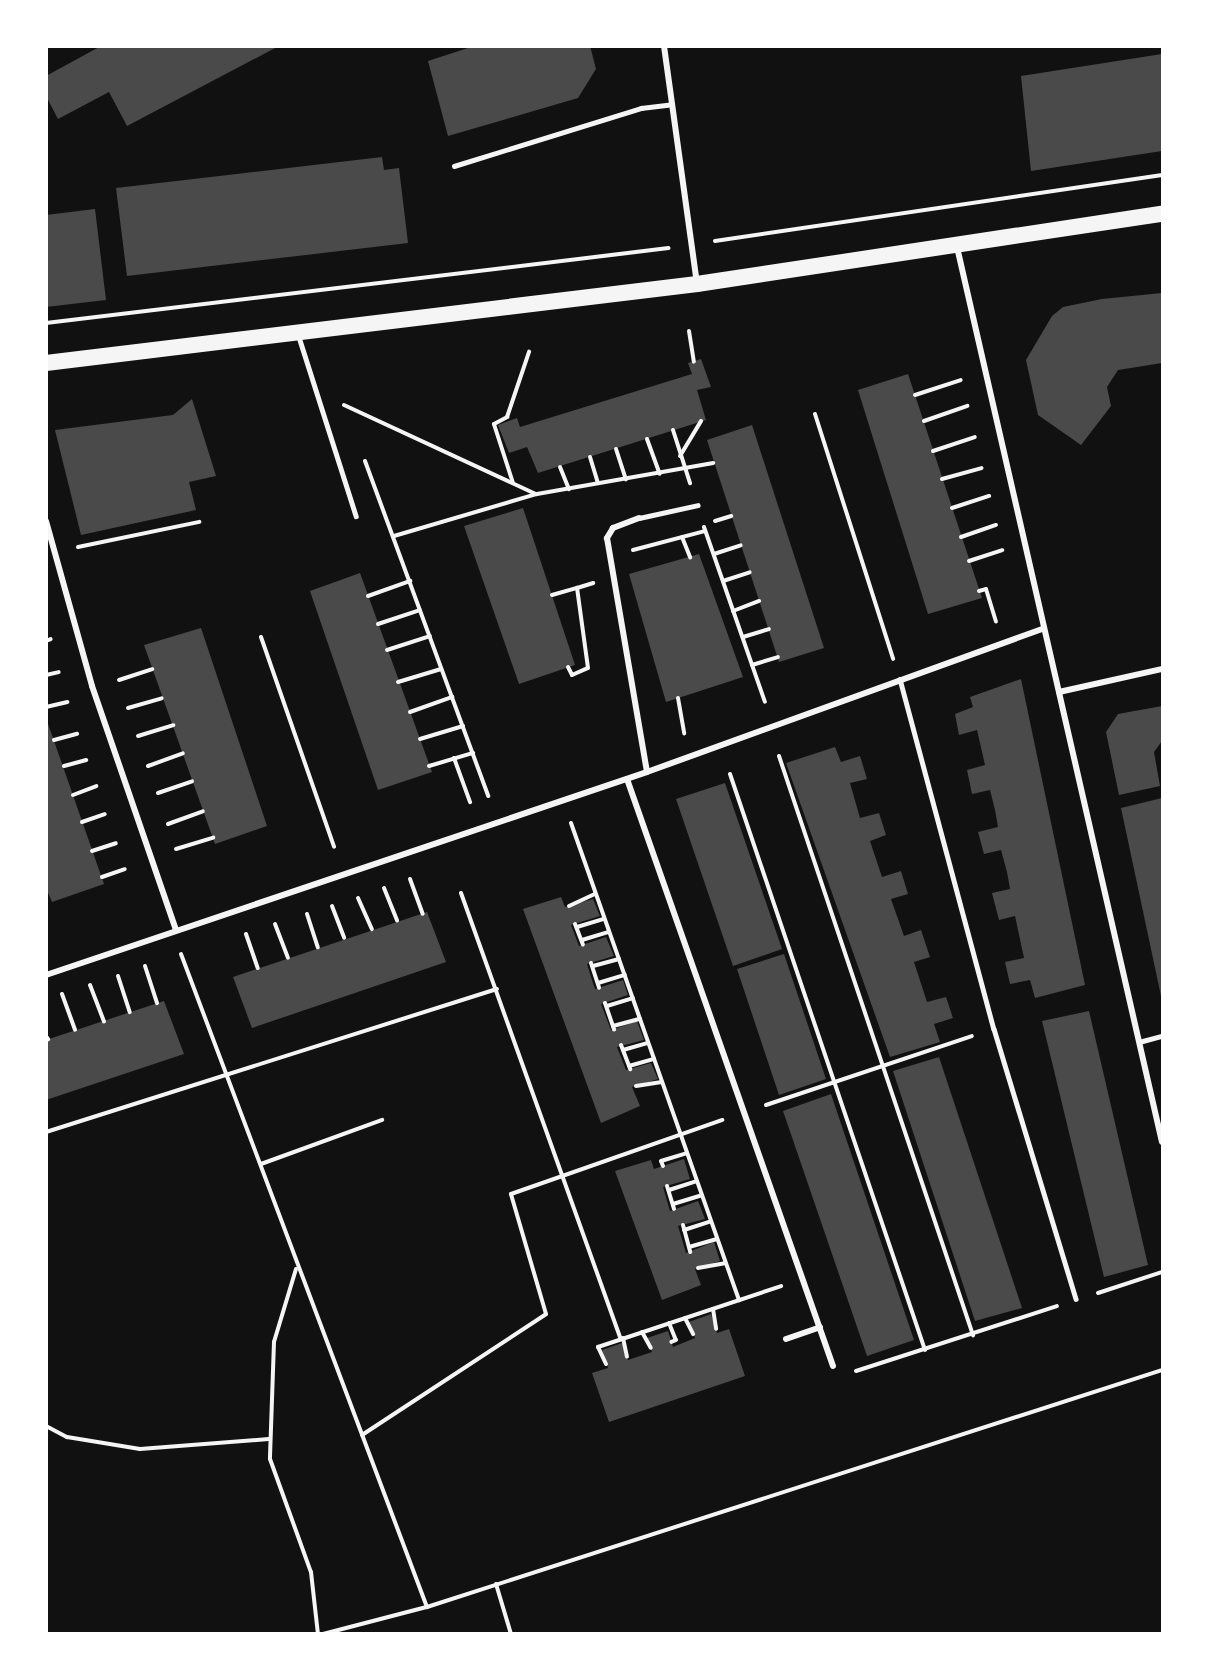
<!DOCTYPE html>
<html>
<head>
<meta charset="utf-8">
<style>
	body { margin:0 }
	#map { position:relative; width:1209px; height:1680px; overflow:hidden; background:#111; font-family:Literata,serif }
	div>[style] { position:absolute }
	[style*='--x'] { left:calc(var(--x)*1px); top:calc(var(--y)*1px); width:calc(var(--w)*1px); rotate:calc(var(--a)*1deg) }
	.building>* { inset:0; background:#4a4a4a }
	.path>* { height:4px; margin:-2px; padding:0 2px; transform-origin:2px; border-radius:2px; background:#f5f5f5 }
	.service>* { height:4.5px; margin:-2.25px; padding:0 2.25px; transform-origin:2.25px; border-radius:2.25px; background:#f5f5f5 }
	.pedestrian>* { height:5px; margin:-2.5px; padding:0 2.5px; transform-origin:2.5px; border-radius:2.5px; background:#f5f5f5 }
	.minor>* { height:6px; margin:-3px; padding:0 3px; transform-origin:3px; border-radius:3px; background:#f5f5f5 }
	.trunk>* { height:16px; margin:-8px; padding:0 8px; transform-origin:8px; border-radius:8px; background:#f5f5f5 }
	span { translate:-50% -50%; white-space:nowrap; text-align:center; line-height:1.15; -webkit-text-stroke:6px #fff; paint-order:stroke }
	.frame { position:absolute; inset:0; border:48px solid #fff; pointer-events:none }
</style>
</head>
<body>
<div id="map">
	<div class="building">
		<i style="clip-path:polygon(101px 46px,279px 46px,127px 126px,109px 92px,58px 119px,46px 96px,46px 76px)"></i>
		<i style="clip-path:polygon(474px 46px,590px 46px,596px 69px,578px 98px,448px 136px,428px 61px)"></i>
		<i style="clip-path:polygon(1162px 54px,1162px 151px,1031px 171px,1021px 76px)"></i>
		<i style="clip-path:polygon(382px 157px,384px 170px,399px 168px,408px 243px,127px 276px,116px 188px)"></i>
		<i style="clip-path:polygon(95px 209px,106px 300px,46px 307px,46px 215px)"></i>
		<i style="clip-path:polygon(1162px 293px,1162px 363px,1118px 370px,1107px 387px,1111px 406px,1081px 445px,1038px 415px,1026px 360px,1052px 316px,1063px 307px,1102px 299px)"></i>
		<i style="clip-path:polygon(701px 359px,711px 387px,697px 390px,706px 420px,538px 473px,527px 447px,509px 453px,498px 425px,517px 418px,520px 427px,692px 374px,688px 363px)"></i>
		<i style="clip-path:polygon(908px 374px,982px 598px,928px 614px,858px 390px)"></i>
		<i style="clip-path:polygon(192px 399px,216px 476px,189px 482px,196px 510px,81px 535px,55px 430px,173px 415px)"></i>
		<i style="clip-path:polygon(752px 425px,824px 648px,779px 662px,707px 440px)"></i>
		<i style="clip-path:polygon(523px 508px,575px 665px,519px 684px,464px 526px)"></i>
		<i style="clip-path:polygon(699px 554px,743px 677px,666px 702px,629px 574px)"></i>
		<i style="clip-path:polygon(360px 573px,432px 772px,378px 790px,310px 591px)"></i>
		<i style="clip-path:polygon(201px 628px,267px 826px,215px 844px,144px 645px)"></i>
		<i style="clip-path:polygon(1021px 679px,1085px 985px,1035px 998px,1030px 980px,1010px 984px,1005px 962px,1024px 958px,1015px 916px,999px 920px,992px 893px,1010px 889px,1007px 872px,1001px 850px,984px 854px,978px 832px,998px 827px,995px 810px,990px 790px,972px 794px,967px 770px,985px 765px,977px 730px,959px 735px,955px 714px,973px 707px,970px 697px)"></i>
		<i style="clip-path:polygon(1162px 706px,1162px 741px,1154px 752px,1160px 786px,1119px 795px,1106px 732px,1118px 714px)"></i>
		<i style="clip-path:polygon(46px 718px,104px 884px,52px 902px,46px 888px)"></i>
		<i style="clip-path:polygon(835px 747px,841px 762px,860px 756px,867px 779px,850px 783px,860px 818px,879px 813px,886px 835px,870px 841px,882px 877px,901px 871px,908px 894px,891px 899px,904px 936px,921px 930px,930px 957px,914px 962px,927px 1002px,946px 997px,953px 1018px,934px 1024px,940px 1042px,890px 1057px,786px 763px)"></i>
		<i style="clip-path:polygon(725px 783px,782px 949px,733px 966px,676px 799px)"></i>
		<i style="clip-path:polygon(1162px 798px,1162px 996px,1161px 996px,1121px 808px)"></i>
		<i style="clip-path:polygon(561px 897px,565px 907px,593px 899px,600px 916px,571px 925px,579px 946px,606px 937px,614px 956px,587px 964px,591px 977px,595px 989px,623px 980px,628px 995px,601px 1004px,611px 1030px,637px 1021px,644px 1040px,617px 1047px,626px 1070px,651px 1063px,658px 1079px,632px 1087px,640px 1106px,601px 1123px,523px 909px)"></i>
		<i style="clip-path:polygon(427px 912px,446px 962px,252px 1028px,233px 977px)"></i>
		<i style="clip-path:polygon(784px 954px,826px 1079px,779px 1095px,737px 969px)"></i>
		<i style="clip-path:polygon(164px 1001px,184px 1054px,46px 1100px,46px 1040px)"></i>
		<i style="clip-path:polygon(1089px 1011px,1148px 1265px,1104px 1277px,1042px 1021px)"></i>
		<i style="clip-path:polygon(939px 1057px,1022px 1308px,975px 1321px,893px 1071px)"></i>
		<i style="clip-path:polygon(831px 1094px,914px 1340px,867px 1356px,783px 1111px)"></i>
		<i style="clip-path:polygon(684px 1159px,690px 1179px,663px 1187px,670px 1211px,698px 1201px,705px 1219px,678px 1226px,686px 1253px,714px 1242px,720px 1261px,695px 1269px,701px 1285px,662px 1300px,615px 1171px,651px 1160px,654px 1169px)"></i>
		<i style="clip-path:polygon(711px 1314px,717px 1333px,729px 1329px,745px 1376px,609px 1422px,592px 1373px,608px 1368px,602px 1350px,622px 1343px,628px 1360px,652px 1352px,647px 1338px,668px 1331px,673px 1347px,695px 1338px,689px 1322px)"></i>
	</div>
	<div class="path">
		<i style="--x:715;--y:241;--w:452;--a:-8.4"></i>
		<i style="--x:46;--y:323;--w:627;--a:-6.86"></i>
		<i style="--x:689;--y:331;--w:31;--a:81"></i>
		<i style="--x:915;--y:395;--w:48;--a:-18.1"></i>
		<i style="--x:344;--y:405;--w:212;--a:24.9"></i>
		<i style="--x:815;--y:414;--w:257;--a:72.3"></i>
		<i style="--x:924;--y:421;--w:46;--a:-19.2"></i>
		<i style="--x:673;--y:430;--w:56;--a:72.2"></i>
		<i style="--x:647;--y:439;--w:37;--a:70"></i>
		<i style="--x:616;--y:449;--w:32;--a:72"></i>
		<i style="--x:933;--y:451;--w:44;--a:-18.4"></i>
		<i style="--x:680;--y:456;--w:41;--a:-59"></i>
		<i style="--x:590;--y:457;--w:27;--a:73"></i>
		<i style="--x:365;--y:461;--w:357;--a:69.8"></i>
		<i style="--x:560;--y:467;--w:24;--a:68"></i>
		<i style="--x:942;--y:479;--w:41;--a:-15.4"></i>
		<i style="--x:513;--y:483;--w:62;--a:-107.9"></i>
		<i style="--x:494;--y:424;--w:15;--a:-28"></i>
		<i style="--x:507;--y:417;--w:69;--a:-71.3"></i>
		<i style="--x:952;--y:508;--w:39;--a:-18"></i>
		<i style="--x:715;--y:521;--w:17;--a:-17"></i>
		<i style="--x:704;--y:527;--w:185;--a:70.8"></i>
		<i style="--x:394;--y:536;--w:149;--a:-16.4"></i>
		<i style="--x:537;--y:494;--w:179;--a:-10"></i>
		<i style="--x:682;--y:537;--w:22;--a:68"></i>
		<i style="--x:961;--y:537;--w:37;--a:-19"></i>
		<i style="--x:78;--y:547;--w:124;--a:-11.7"></i>
		<i style="--x:633;--y:550;--w:74;--a:-14.8"></i>
		<i style="--x:714;--y:554;--w:28;--a:-18"></i>
		<i style="--x:969;--y:561;--w:35;--a:-18"></i>
		<i style="--x:723;--y:581;--w:28;--a:-18"></i>
		<i style="--x:979;--y:591;--w:7;--a:-16"></i>
		<i style="--x:986;--y:589;--w:34;--a:73"></i>
		<i style="--x:552;--y:595;--w:26;--a:-16"></i>
		<i style="--x:368;--y:596;--w:45;--a:-19.7"></i>
		<i style="--x:733;--y:611;--w:28;--a:-21"></i>
		<i style="--x:378;--y:624;--w:44;--a:-18.4"></i>
		<i style="--x:261;--y:637;--w:222;--a:70.8"></i>
		<i style="--x:743;--y:637;--w:27;--a:-17"></i>
		<i style="--x:46;--y:641;--w:5;--a:-22"></i>
		<i style="--x:387;--y:650;--w:45;--a:-18"></i>
		<i style="--x:752;--y:665;--w:27;--a:-17"></i>
		<i style="--x:568;--y:667;--w:9;--a:63"></i>
		<i style="--x:572;--y:675;--w:17;--a:-24"></i>
		<i style="--x:588;--y:668;--w:81;--a:-97.8"></i>
		<i style="--x:577;--y:588;--w:17;--a:-17"></i>
		<i style="--x:46;--y:675;--w:13;--a:-13"></i>
		<i style="--x:119;--y:680;--w:35;--a:-18"></i>
		<i style="--x:398;--y:682;--w:45;--a:-16.8"></i>
		<i style="--x:678;--y:698;--w:36;--a:80"></i>
		<i style="--x:46;--y:707;--w:22;--a:-13"></i>
		<i style="--x:128;--y:708;--w:35;--a:-16"></i>
		<i style="--x:410;--y:712;--w:45;--a:-19.7"></i>
		<i style="--x:138;--y:736;--w:37;--a:-17"></i>
		<i style="--x:420;--y:739;--w:45;--a:-16.8"></i>
		<i style="--x:54;--y:740;--w:24;--a:-15"></i>
		<i style="--x:779;--y:756;--w:611;--a:71.48"></i>
		<i style="--x:454;--y:758;--w:47;--a:70"></i>
		<i style="--x:64;--y:766;--w:23;--a:-15"></i>
		<i style="--x:148;--y:766;--w:37;--a:-20"></i>
		<i style="--x:429;--y:766;--w:46;--a:-16.5"></i>
		<i style="--x:730;--y:774;--w:608;--a:71.3"></i>
		<i style="--x:158;--y:793;--w:36;--a:-19"></i>
		<i style="--x:73;--y:795;--w:25;--a:-21"></i>
		<i style="--x:82;--y:822;--w:24;--a:-19"></i>
		<i style="--x:571;--y:823;--w:506;--a:70.6"></i>
		<i style="--x:168;--y:824;--w:37;--a:-20"></i>
		<i style="--x:176;--y:849;--w:39;--a:-17"></i>
		<i style="--x:92;--y:851;--w:25;--a:-18"></i>
		<i style="--x:102;--y:877;--w:24;--a:-19"></i>
		<i style="--x:410;--y:879;--w:37;--a:70"></i>
		<i style="--x:384;--y:888;--w:35;--a:68"></i>
		<i style="--x:461;--y:893;--w:474;--a:70.3"></i>
		<i style="--x:358;--y:898;--w:34;--a:66"></i>
		<i style="--x:332;--y:906;--w:34;--a:69"></i>
		<i style="--x:569;--y:906;--w:29;--a:-25"></i>
		<i style="--x:307;--y:914;--w:35;--a:72"></i>
		<i style="--x:275;--y:924;--w:36;--a:69"></i>
		<i style="--x:575;--y:924;--w:22;--a:69"></i>
		<i style="--x:577;--y:927;--w:28;--a:-17"></i>
		<i style="--x:246;--y:934;--w:36;--a:71"></i>
		<i style="--x:582;--y:940;--w:28;--a:-17"></i>
		<i style="--x:181;--y:954;--w:698;--a:69.36"></i>
		<i style="--x:427;--y:1607;--w:772;--a:-17.87"></i>
		<i style="--x:591;--y:963;--w:26;--a:72"></i>
		<i style="--x:145;--y:966;--w:39;--a:72"></i>
		<i style="--x:593;--y:966;--w:27;--a:-15"></i>
		<i style="--x:118;--y:976;--w:38;--a:72"></i>
		<i style="--x:598;--y:983;--w:28;--a:-17"></i>
		<i style="--x:90;--y:985;--w:39;--a:69"></i>
		<i style="--x:62;--y:994;--w:38;--a:70"></i>
		<i style="--x:605;--y:1003;--w:28;--a:71"></i>
		<i style="--x:607;--y:1006;--w:27;--a:-17"></i>
		<i style="--x:613;--y:1026;--w:28;--a:-15"></i>
		<i style="--x:46;--y:1036;--w:4;--a:56"></i>
		<i style="--x:621;--y:1045;--w:26;--a:69"></i>
		<i style="--x:623;--y:1050;--w:26;--a:-16"></i>
		<i style="--x:629;--y:1066;--w:26;--a:-16"></i>
		<i style="--x:636;--y:1086;--w:26;--a:-9"></i>
		<i style="--x:766;--y:1105;--w:217;--a:-18.5"></i>
		<i style="--x:46;--y:1132;--w:473;--a:-17.6"></i>
		<i style="--x:261;--y:1164;--w:129;--a:-20"></i>
		<i style="--x:663;--y:1166;--w:5;--a:-112"></i>
		<i style="--x:661;--y:1161;--w:27;--a:-17"></i>
		<i style="--x:667;--y:1186;--w:24;--a:73"></i>
		<i style="--x:669;--y:1190;--w:29;--a:-18"></i>
		<i style="--x:673;--y:1204;--w:30;--a:-17"></i>
		<i style="--x:683;--y:1225;--w:28;--a:75"></i>
		<i style="--x:684;--y:1230;--w:28;--a:-18"></i>
		<i style="--x:689;--y:1247;--w:29;--a:-16"></i>
		<i style="--x:698;--y:1268;--w:27;--a:-10"></i>
		<i style="--x:296;--y:1269;--w:76;--a:106.8"></i>
		<i style="--x:274;--y:1342;--w:117;--a:92"></i>
		<i style="--x:270;--y:1459;--w:120;--a:70.1"></i>
		<i style="--x:311;--y:1572;--w:62;--a:83.6"></i>
		<i style="--x:1098;--y:1293;--w:67;--a:-18.2"></i>
		<i style="--x:713;--y:1309;--w:20;--a:81"></i>
		<i style="--x:685;--y:1318;--w:18;--a:63"></i>
		<i style="--x:669;--y:1323;--w:18;--a:68"></i>
		<i style="--x:676;--y:1340;--w:5;--a:158"></i>
		<i style="--x:642;--y:1332;--w:18;--a:61"></i>
		<i style="--x:623;--y:1338;--w:19;--a:78"></i>
		<i style="--x:606;--y:1364;--w:19;--a:-115"></i>
		<i style="--x:598;--y:1347;--w:193;--a:-18.4"></i>
		<i style="--x:856;--y:1371;--w:211;--a:-17.9"></i>
		<i style="--x:46;--y:1426;--w:24;--a:28"></i>
		<i style="--x:67;--y:1437;--w:74;--a:9.3"></i>
		<i style="--x:140;--y:1449;--w:129;--a:-4.4"></i>
		<i style="--x:362;--y:1435;--w:220;--a:-33.3"></i>
		<i style="--x:546;--y:1314;--w:125;--a:-106.3"></i>
		<i style="--x:511;--y:1194;--w:224;--a:-19.3"></i>
		<i style="--x:496;--y:1584;--w:52;--a:73.3"></i>
		<i style="--x:323;--y:1634;--w:107;--a:-14.6"></i>
	</div>
	<div class="service">
		<i style="--x:454;--y:166;--w:196;--a:-17.2"></i>
		<i style="--x:641;--y:108;--w:31;--a:-7"></i>
		<i style="--x:299;--y:337;--w:188;--a:72.3"></i>
		<i style="--x:900;--y:679;--w:362;--a:75"></i>
		<i style="--x:994;--y:1029;--w:282;--a:73.1"></i>
		<i style="--x:1139;--y:1042;--w:24;--a:-15"></i>
	</div>
	<div class="pedestrian">
		<i style="--x:639;--y:518;--w:60;--a:-12.4"></i>
	</div>
	<div class="minor">
		<i style="--x:664;--y:46;--w:239;--a:82.1"></i>
		<i style="--x:957;--y:247;--w:918;--a:77.1"></i>
		<i style="--x:639;--y:518;--w:28;--a:159"></i>
		<i style="--x:613;--y:528;--w:12;--a:121"></i>
		<i style="--x:607;--y:538;--w:237;--a:80.3"></i>
		<i style="--x:46;--y:521;--w:171;--a:74.4"></i>
		<i style="--x:92;--y:686;--w:258;--a:71"></i>
		<i style="--x:1059;--y:692;--w:106;--a:-12.6"></i>
		<i style="--x:627;--y:779;--w:622;--a:70.66"></i>
		<i style="--x:46;--y:975;--w:634;--a:-18.66"></i>
		<i style="--x:647;--y:772;--w:421;--a:-19.9"></i>
		<i style="--x:786;--y:1339;--w:36;--a:-19"></i>
	</div>
	<div class="trunk">
		<i style="--x:46;--y:363;--w:656;--a:-6.92"></i>
		<i style="--x:697;--y:284;--w:470;--a:-8.6"></i>
	</div>
	<div class="frame"></div>
</div>
</body>
</html>
